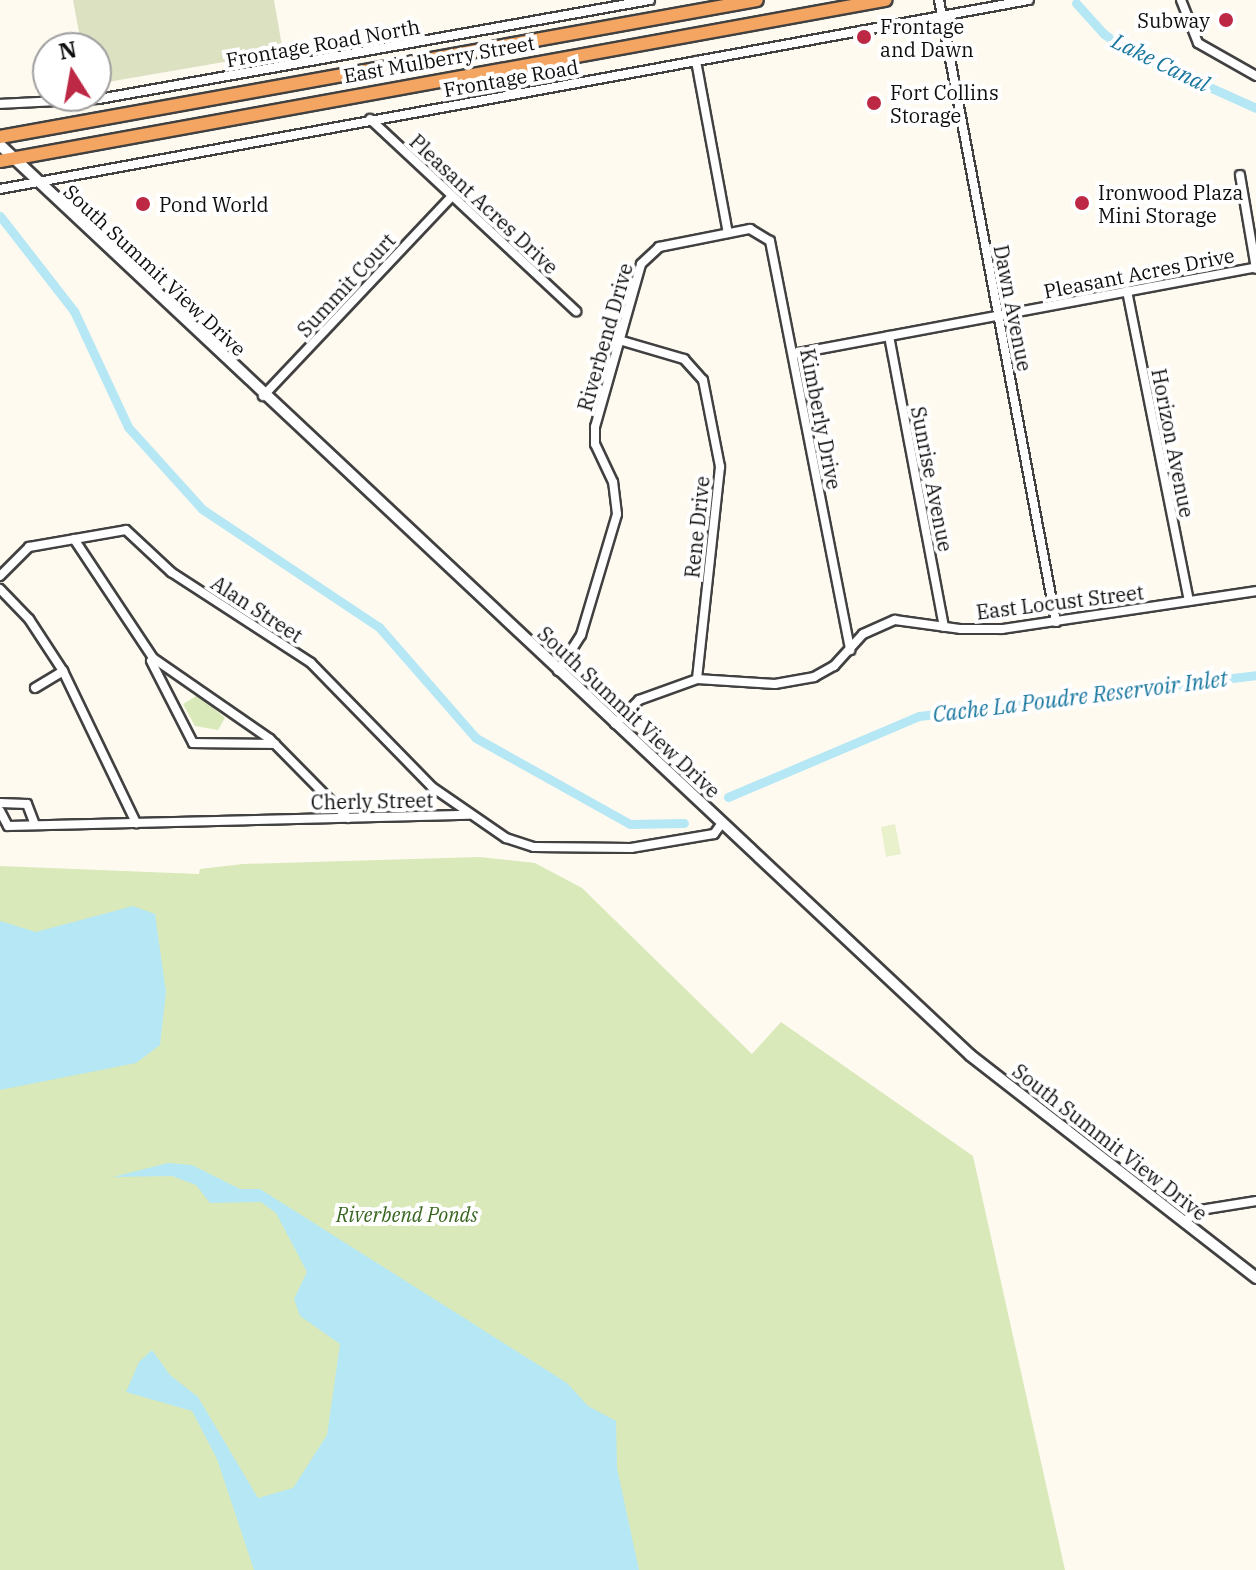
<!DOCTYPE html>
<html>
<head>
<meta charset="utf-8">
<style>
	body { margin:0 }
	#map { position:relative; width:1256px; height:1570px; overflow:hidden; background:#fffaf0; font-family:"IBM Plex Serif",serif }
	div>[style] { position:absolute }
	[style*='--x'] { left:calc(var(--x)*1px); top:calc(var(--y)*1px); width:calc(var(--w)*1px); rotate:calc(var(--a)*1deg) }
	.green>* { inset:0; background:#d9e9ba }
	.cemetery>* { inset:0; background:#dbe1c1 }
	.pitch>* { inset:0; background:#e9f0cc }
	.water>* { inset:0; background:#b6e7f5 }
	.canal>* { height:9px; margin:-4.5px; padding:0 4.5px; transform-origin:4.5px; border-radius:4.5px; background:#b6e7f5 }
	.roads { filter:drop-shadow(2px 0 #414141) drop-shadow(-2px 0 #414141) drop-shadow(0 2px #414141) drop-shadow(0 -2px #414141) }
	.minor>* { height:8px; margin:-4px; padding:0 4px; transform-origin:4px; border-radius:4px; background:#fff }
	.tertiary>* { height:10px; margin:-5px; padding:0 5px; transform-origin:5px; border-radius:5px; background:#fff }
	.trunk>* { height:12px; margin:-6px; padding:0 6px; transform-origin:6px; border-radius:6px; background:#f4a562 }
	.dots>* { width:22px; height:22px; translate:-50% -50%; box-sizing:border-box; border:4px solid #fff; border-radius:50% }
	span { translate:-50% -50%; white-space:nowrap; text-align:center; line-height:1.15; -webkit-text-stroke:8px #fff; paint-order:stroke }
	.poi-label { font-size:20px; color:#0e0e0e }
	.right { translate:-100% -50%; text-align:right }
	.left { translate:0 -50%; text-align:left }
	.street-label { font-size:20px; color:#0e0e0e }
	.park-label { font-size:20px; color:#38661f; font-style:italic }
	.water-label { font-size:22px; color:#19779f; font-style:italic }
	.north { position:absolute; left:32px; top:32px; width:80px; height:80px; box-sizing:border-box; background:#fff; border:2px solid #9f9f9f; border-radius:50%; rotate:349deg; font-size:22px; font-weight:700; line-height:32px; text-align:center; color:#0e0e0e }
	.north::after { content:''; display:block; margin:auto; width:28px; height:36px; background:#bd2844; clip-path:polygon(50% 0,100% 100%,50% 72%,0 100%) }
</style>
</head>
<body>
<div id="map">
	<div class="green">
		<i style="clip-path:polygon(198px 695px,225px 718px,218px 730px,195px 726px,183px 704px)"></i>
		<i style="clip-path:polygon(479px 857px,535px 863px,582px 888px,752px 1054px,781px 1022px,973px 1156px,1065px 1570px,0 1570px,0 866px,199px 874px,200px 869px,243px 864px)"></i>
	</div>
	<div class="cemetery">
		<i style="clip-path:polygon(73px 0,274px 0,283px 52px,96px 84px,96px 48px,82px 48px)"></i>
	</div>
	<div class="pitch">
		<i style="clip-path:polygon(895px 824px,901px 854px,886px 857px,881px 827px)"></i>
	</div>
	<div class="water">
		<i style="clip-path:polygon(133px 906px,155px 914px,166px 992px,160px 1045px,136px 1063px,0 1090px,0 921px,36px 932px)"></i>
		<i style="clip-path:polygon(168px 1163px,192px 1165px,240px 1189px,260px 1189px,567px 1383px,588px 1406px,616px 1421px,617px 1468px,639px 1570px,254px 1570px,217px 1459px,192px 1411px,126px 1392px,139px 1362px,152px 1350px,170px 1375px,198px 1397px,258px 1498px,293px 1488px,327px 1435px,340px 1344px,300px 1316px,294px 1299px,307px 1272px,276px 1213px,261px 1202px,210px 1203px,196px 1185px,172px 1176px,113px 1177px)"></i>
	</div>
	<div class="canal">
		<i style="--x:1076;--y:3;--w:42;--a:47.9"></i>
		<i style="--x:1104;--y:34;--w:28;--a:35"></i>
		<i style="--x:1127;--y:50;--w:141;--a:24.2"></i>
		<i style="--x:0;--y:216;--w:120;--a:52.1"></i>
		<i style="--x:74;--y:311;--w:128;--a:65"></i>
		<i style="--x:128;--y:427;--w:110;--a:47.9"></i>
		<i style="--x:202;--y:509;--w:213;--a:33.7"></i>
		<i style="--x:379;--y:627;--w:147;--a:48.9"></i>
		<i style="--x:476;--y:738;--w:176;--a:29.2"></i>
		<i style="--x:630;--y:824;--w:54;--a:-1.1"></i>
		<i style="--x:728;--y:797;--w:207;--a:-23"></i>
		<i style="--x:919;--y:716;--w:339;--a:-6.9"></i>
	</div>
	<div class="roads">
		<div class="minor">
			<i style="--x:939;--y:0;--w:633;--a:79.35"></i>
			<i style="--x:1181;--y:0;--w:46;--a:68.4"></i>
			<i style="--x:1198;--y:43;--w:67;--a:29.6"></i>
			<i style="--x:696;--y:61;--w:175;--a:79.5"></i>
			<i style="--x:0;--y:104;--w:99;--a:-2.9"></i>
			<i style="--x:99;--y:99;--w:560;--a:-10.19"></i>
			<i style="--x:370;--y:119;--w:282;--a:43"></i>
			<i style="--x:1240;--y:175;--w:95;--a:80.3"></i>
			<i style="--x:0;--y:189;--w:1046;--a:-10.41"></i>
			<i style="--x:1127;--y:291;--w:316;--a:78.7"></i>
			<i style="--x:889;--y:336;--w:296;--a:79.3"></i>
			<i style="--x:619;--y:340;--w:68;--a:16.3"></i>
			<i style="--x:684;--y:359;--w:28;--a:48"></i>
			<i style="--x:703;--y:380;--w:89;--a:78.9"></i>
			<i style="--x:720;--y:467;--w:213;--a:96.2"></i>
			<i style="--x:793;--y:354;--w:471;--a:-10.6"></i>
			<i style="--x:263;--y:396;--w:275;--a:-46.6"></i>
			<i style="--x:74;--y:539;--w:143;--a:56.4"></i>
			<i style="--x:153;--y:658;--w:142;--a:34.7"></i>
			<i style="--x:270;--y:739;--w:111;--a:45.4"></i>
			<i style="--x:0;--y:576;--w:41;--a:-45"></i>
			<i style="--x:29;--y:547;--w:98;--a:-9.9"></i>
			<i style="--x:126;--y:530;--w:62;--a:43"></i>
			<i style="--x:171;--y:572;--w:167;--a:33"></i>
			<i style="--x:311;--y:663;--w:173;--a:45.7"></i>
			<i style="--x:432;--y:787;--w:90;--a:34.6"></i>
			<i style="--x:506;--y:838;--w:29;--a:18"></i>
			<i style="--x:534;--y:847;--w:97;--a:0.6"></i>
			<i style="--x:631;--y:848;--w:84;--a:-9.6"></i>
			<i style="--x:714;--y:834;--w:14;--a:-54"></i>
			<i style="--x:0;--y:589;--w:42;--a:46"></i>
			<i style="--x:29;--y:619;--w:62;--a:56.8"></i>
			<i style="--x:63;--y:671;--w:169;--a:64.3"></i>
			<i style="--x:151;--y:661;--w:92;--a:62.9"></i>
			<i style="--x:193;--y:743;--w:82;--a:0.7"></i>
			<i style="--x:558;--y:671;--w:43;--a:-57.4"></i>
			<i style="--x:581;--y:635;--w:126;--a:-73.4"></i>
			<i style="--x:617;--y:514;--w:32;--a:-97"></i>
			<i style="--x:613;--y:482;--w:42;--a:-115.3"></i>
			<i style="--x:595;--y:444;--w:17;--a:-90"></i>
			<i style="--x:595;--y:427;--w:169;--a:-74.2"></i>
			<i style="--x:641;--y:264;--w:25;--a:-43"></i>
			<i style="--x:659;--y:247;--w:93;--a:-11.2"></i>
			<i style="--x:750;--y:229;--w:23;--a:31"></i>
			<i style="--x:770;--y:241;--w:417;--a:78.9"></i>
			<i style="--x:35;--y:688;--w:33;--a:-31"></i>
			<i style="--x:615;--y:724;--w:34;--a:-45"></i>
			<i style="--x:639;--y:700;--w:62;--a:-19.9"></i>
			<i style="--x:697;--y:679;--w:78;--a:3.7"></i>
			<i style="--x:775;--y:684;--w:40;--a:-10"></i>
			<i style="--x:814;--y:677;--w:23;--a:-29"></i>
			<i style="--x:834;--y:666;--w:43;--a:-47.8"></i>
			<i style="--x:863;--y:634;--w:35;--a:-24"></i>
			<i style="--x:895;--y:620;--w:67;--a:7.8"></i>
			<i style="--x:961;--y:629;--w:41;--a:0"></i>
			<i style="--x:1002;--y:629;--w:257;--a:-8.5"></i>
			<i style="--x:0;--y:803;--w:27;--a:2"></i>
			<i style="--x:27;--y:804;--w:22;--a:69"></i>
			<i style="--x:0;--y:811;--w:17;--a:62"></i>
			<i style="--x:8;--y:826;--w:461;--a:-1.4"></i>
			<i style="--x:1185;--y:1223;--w:15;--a:-53"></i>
			<i style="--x:1194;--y:1211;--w:63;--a:-9.2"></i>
		</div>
		<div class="tertiary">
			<i style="--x:0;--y:145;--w:1330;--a:43.17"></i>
			<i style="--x:970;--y:1055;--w:363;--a:37.9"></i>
		</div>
		<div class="trunk">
			<i style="--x:0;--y:137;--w:769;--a:-10.26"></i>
			<i style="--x:0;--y:161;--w:900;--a:-10.31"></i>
		</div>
	</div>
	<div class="dots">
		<i style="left:1226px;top:20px;background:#bd2844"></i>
		<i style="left:864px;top:37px;background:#bd2844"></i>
		<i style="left:874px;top:103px;background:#bd2844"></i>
		<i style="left:1082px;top:203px;background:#bd2844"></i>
		<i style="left:143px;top:204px;background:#bd2844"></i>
	</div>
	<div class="poi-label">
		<span class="right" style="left:1210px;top:20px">Subway</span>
		<span class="left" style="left:880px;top:38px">Frontage<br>and Dawn</span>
		<span class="left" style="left:890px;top:104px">Fort Collins<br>Storage</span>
		<span class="left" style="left:1098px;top:204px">Ironwood Plaza<br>Mini Storage</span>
		<span class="left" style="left:159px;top:204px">Pond World</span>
	</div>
	<div class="street-label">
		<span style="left:323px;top:43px;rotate:-10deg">Frontage Road North</span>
		<span style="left:439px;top:59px;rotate:-10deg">East Mulberry Street</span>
		<span style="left:511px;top:78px;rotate:-10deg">Frontage Road</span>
		<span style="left:484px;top:204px;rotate:43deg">Pleasant Acres Drive</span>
		<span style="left:155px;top:270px;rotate:43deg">South Summit View Drive</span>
		<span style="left:1139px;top:273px;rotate:-11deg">Pleasant Acres Drive</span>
		<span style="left:346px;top:285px;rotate:-47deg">Summit Court</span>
		<span style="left:1013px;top:308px;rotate:79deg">Dawn Avenue</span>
		<span style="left:605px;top:337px;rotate:-74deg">Riverbend Drive</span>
		<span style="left:821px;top:419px;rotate:79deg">Kimberly Drive</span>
		<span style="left:1173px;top:443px;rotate:79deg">Horizon Avenue</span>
		<span style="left:932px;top:479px;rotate:79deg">Sunrise Avenue</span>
		<span style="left:697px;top:527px;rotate:-84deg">Rene Drive</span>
		<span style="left:1060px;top:602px;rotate:-7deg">East Locust Street</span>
		<span style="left:257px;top:609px;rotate:33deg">Alan Street</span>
		<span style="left:629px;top:712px;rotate:43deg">South Summit View Drive</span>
		<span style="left:372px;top:801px;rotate:-1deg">Cherly Street</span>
		<span style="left:1110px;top:1142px;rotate:38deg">South Summit View Drive</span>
	</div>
	<div class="park-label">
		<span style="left:407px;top:1214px">Riverbend Ponds</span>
	</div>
	<div class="water-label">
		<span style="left:1161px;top:62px;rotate:26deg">Lake Canal</span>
		<span style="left:1080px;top:696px;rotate:-7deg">Cache La Poudre Reservoir Inlet</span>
	</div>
	<div class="north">N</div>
</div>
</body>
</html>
